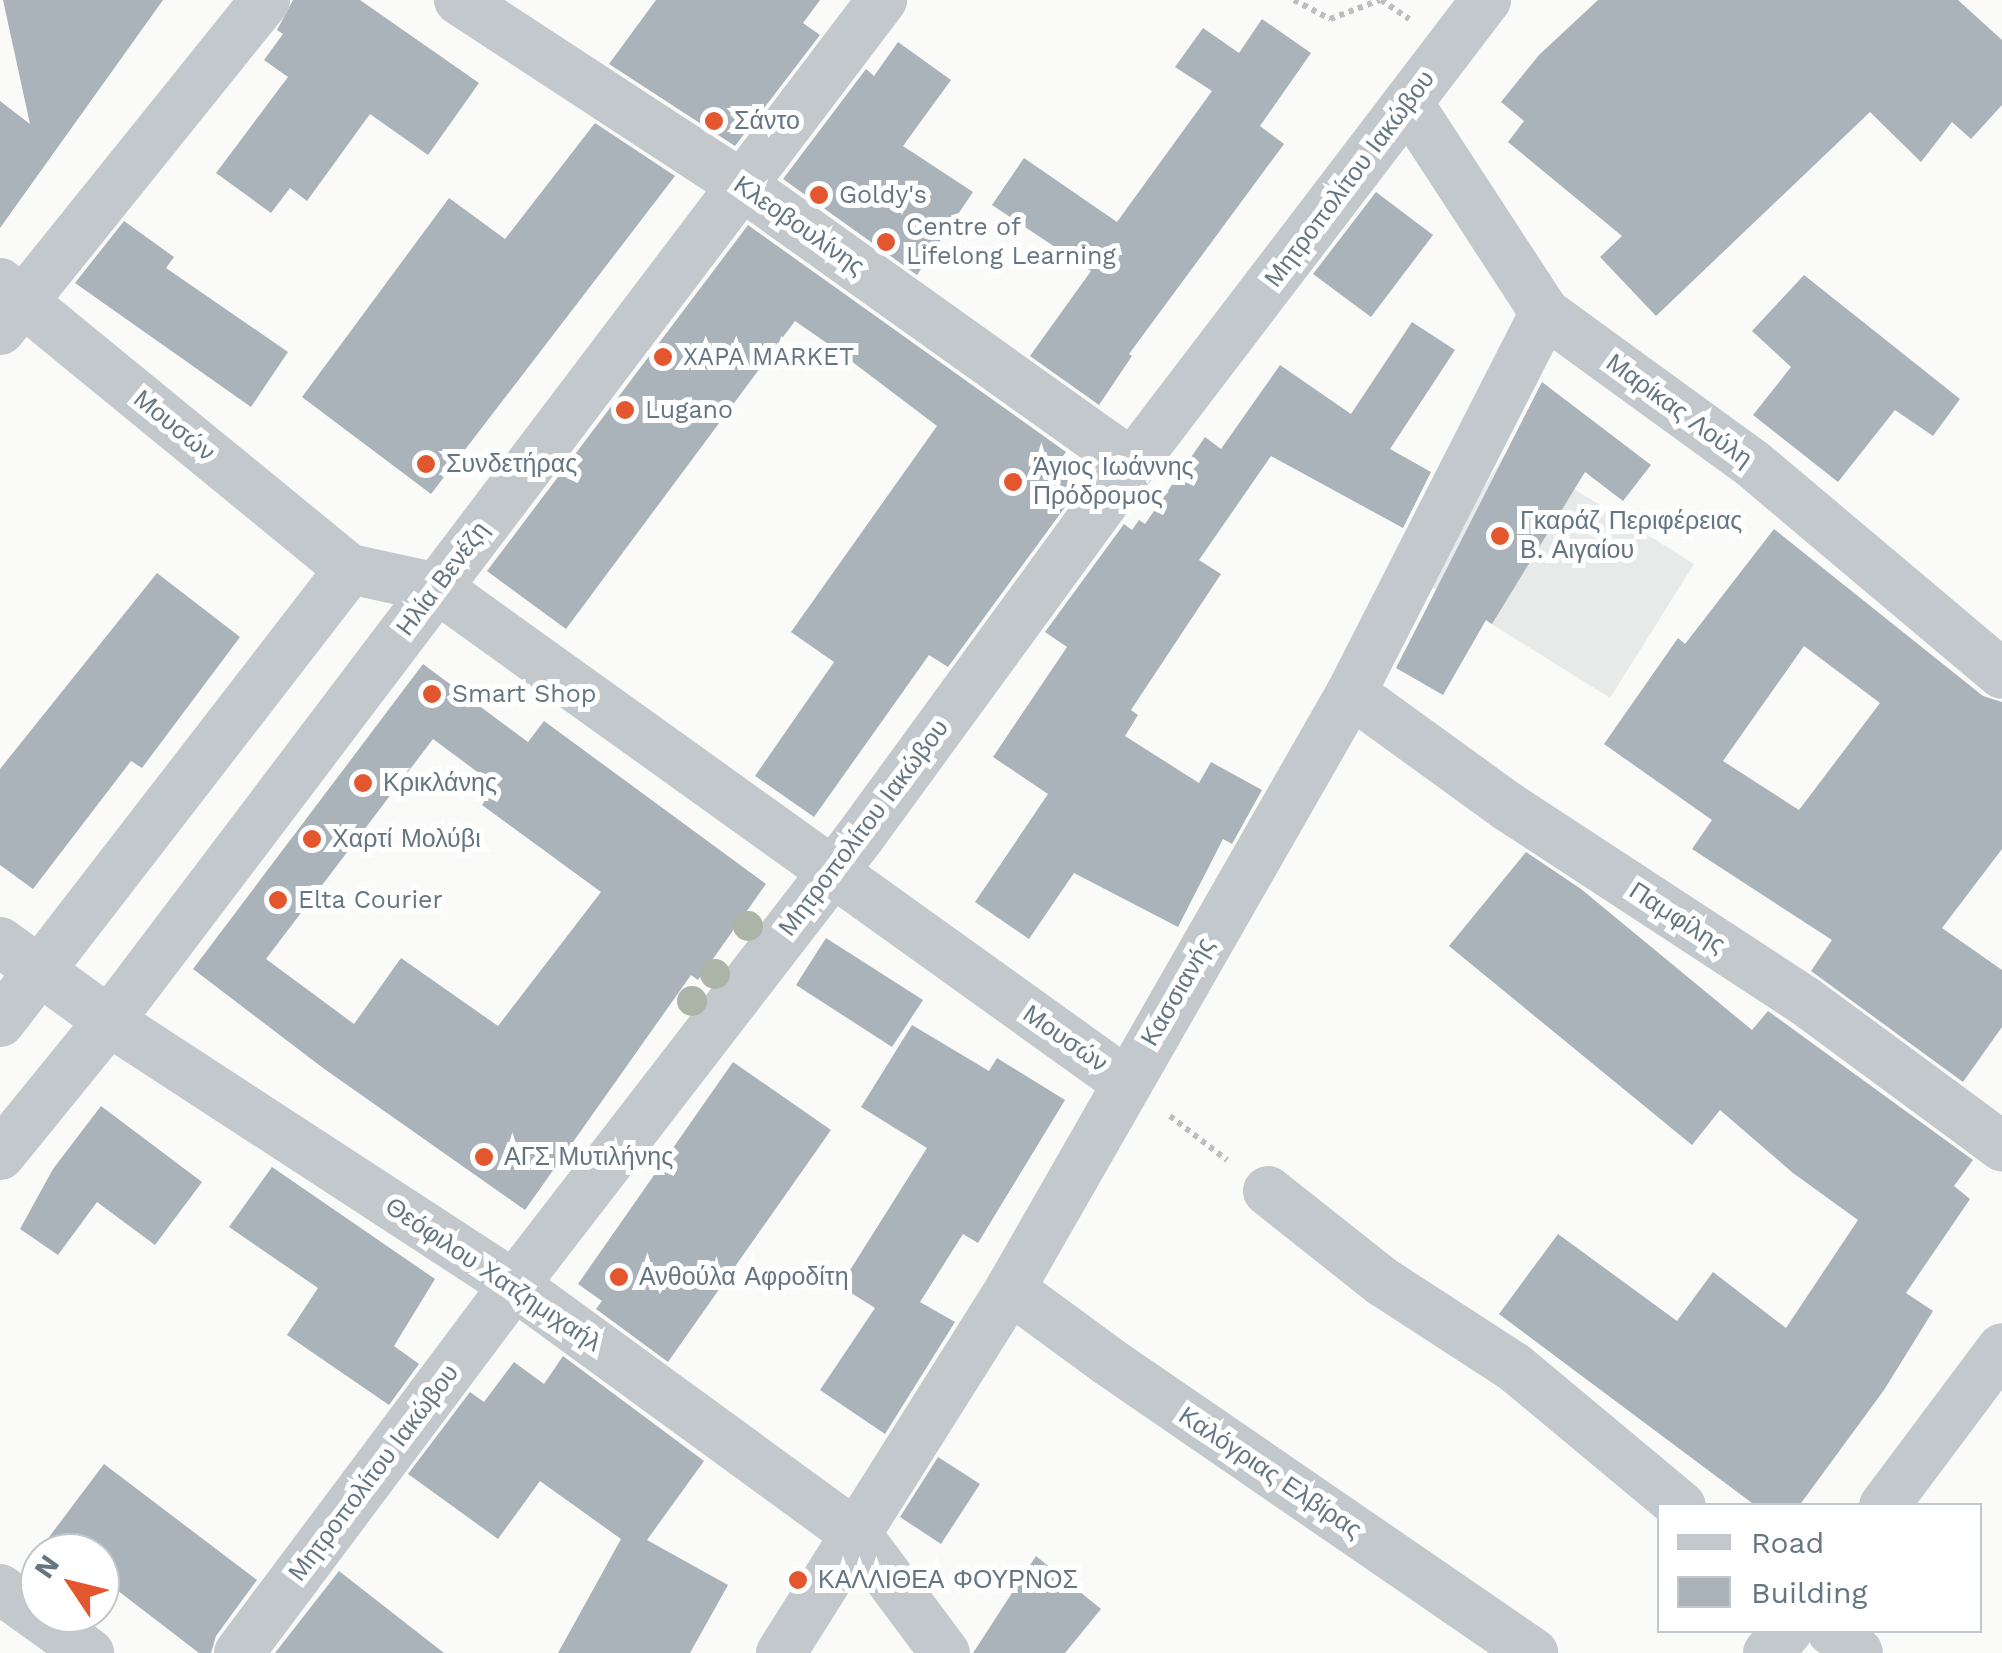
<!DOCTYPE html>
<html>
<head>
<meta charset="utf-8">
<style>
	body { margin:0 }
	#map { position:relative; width:2002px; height:1653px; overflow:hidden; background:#fafaf8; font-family:"Work Sans",sans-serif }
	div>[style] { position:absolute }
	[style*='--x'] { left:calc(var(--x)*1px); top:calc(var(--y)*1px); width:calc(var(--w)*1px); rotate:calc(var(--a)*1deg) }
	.built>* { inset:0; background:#e8e9e9 }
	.building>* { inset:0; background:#aab3b9 }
	.path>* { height:6px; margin-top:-3px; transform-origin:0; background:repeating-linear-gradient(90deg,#bbbfc2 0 5px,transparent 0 10px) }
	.minor>* { height:50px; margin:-25px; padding:0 25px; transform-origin:25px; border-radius:25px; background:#c3c8cc }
	.trees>* { width:30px; height:30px; margin:-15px; border-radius:50%; background:#aab4a7 }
	.dots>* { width:28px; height:28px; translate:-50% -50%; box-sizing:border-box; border:5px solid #fff; border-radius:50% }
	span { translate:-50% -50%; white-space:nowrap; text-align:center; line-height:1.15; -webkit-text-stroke:10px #fff; paint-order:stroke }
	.poi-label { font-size:25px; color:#657683 }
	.left { translate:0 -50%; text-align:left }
	.street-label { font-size:25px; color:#657683 }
	.legend { position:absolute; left:1657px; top:1503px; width:325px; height:130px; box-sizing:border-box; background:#fff; border:2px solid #c1c8cd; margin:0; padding:12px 18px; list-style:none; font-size:30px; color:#657683 }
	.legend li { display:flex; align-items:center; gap:20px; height:50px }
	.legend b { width:50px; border:2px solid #c1c8cd }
	.north { position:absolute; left:20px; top:1533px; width:100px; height:100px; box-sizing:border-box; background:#fff; border:2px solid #c1c8cd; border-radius:50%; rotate:305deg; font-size:28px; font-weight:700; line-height:40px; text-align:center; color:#657683 }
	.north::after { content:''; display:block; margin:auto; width:35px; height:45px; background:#e4572e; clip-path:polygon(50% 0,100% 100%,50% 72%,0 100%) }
</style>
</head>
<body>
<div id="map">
	<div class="built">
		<i style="clip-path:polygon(1509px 448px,1694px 564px,1610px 698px,1424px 582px)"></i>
	</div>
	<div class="building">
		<i style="clip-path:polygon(3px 0,163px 0,0 228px,0 101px,30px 124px)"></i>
		<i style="clip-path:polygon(293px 0,360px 0,479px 83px,428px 155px,370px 114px,307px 201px,290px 188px,271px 213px,216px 173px,288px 77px,264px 60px,283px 34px,277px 30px)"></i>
		<i style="clip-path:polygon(656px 0,820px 0,803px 23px,820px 35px,735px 146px,609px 64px)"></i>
		<i style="clip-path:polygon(1598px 0,1958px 0,2002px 40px,2002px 105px,1971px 139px,1952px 122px,1921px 162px,1870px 112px,1656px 316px,1600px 257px,1622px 236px,1508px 142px,1524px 121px,1501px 102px,1539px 55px)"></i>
		<i style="clip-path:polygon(1262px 19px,1311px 53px,1260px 126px,1284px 144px,1129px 354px,1132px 356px,1099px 405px,1030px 356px,1091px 271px,992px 205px,1024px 158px,1117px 222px,1212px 91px,1175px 67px,1203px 28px,1239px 53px)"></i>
		<i style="clip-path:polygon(898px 42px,951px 80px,903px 146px,973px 192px,917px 275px,783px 179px,866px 69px,874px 76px)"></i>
		<i style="clip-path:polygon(595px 123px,675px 176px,431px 494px,302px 397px,449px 198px,505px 239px)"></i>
		<i style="clip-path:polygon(1376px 192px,1433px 235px,1371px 317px,1313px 274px)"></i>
		<i style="clip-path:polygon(124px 221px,174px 257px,166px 268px,288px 352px,251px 407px,75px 283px)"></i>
		<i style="clip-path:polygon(748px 225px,1066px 452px,1054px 468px,1079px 488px,948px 667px,929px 655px,814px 817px,755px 776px,834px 662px,791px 632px,937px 426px,834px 348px,795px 321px,566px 629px,487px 571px)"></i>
		<i style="clip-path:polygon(1804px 275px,1960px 399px,1933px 436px,1895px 410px,1838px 482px,1753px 415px,1791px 367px,1752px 331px)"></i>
		<i style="clip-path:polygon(1412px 322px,1455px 350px,1390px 449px,1431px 472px,1403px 528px,1271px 456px,1199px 560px,1221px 574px,1131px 710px,1138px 715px,1125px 736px,1199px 783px,1211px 762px,1262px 790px,1232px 844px,1223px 839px,1178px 927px,1074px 873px,1029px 939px,975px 902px,1048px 794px,993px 757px,1067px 647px,1045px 632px,1124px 524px,1132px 530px,1139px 520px,1145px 524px,1205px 437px,1221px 449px,1280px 365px,1351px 414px)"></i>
		<i style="clip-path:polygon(1542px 382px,1651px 465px,1623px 501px,1585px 472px,1492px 624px,1486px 620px,1443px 695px,1396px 668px)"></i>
		<i style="clip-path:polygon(evenodd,1774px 529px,1983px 696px,2002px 702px,2002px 849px,1942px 928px,2002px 970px,2002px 1027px,1963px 1082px,1811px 971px,1832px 940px,1692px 849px,1712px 820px,1604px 744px,1678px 638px,1685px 644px,1774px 529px,1804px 646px,1880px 703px,1799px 810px,1723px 761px,1804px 646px)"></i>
		<i style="clip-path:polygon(157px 573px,240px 637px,142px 768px,131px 761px,33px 889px,0 865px,0 769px)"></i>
		<i style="clip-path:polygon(evenodd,423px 664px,528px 742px,544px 721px,766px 884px,698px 980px,691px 975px,525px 1210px,323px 1068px,193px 969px,423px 664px,433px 739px,495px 785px,482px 805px,601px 892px,498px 1026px,401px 958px,354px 1024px,266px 959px,433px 739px)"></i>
		<i style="clip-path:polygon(1526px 852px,1581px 889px,1752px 1030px,1768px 1011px,1973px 1160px,1954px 1186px,1970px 1199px,1906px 1293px,1933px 1311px,1884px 1390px,1799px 1506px,1756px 1506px,1499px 1314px,1558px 1234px,1677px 1321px,1713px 1272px,1786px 1328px,1858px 1220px,1793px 1173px,1720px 1110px,1692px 1145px,1449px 946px)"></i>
		<i style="clip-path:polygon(826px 938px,923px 1000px,892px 1047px,796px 985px)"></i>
		<i style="clip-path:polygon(912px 1025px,989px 1071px,997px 1058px,1065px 1100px,978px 1243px,963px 1234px,920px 1302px,955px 1322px,885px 1434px,820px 1390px,875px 1308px,840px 1286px,927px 1148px,861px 1107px)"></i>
		<i style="clip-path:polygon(733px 1062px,831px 1130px,668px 1362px,596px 1309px,602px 1301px,578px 1284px)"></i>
		<i style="clip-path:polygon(101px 1106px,202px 1182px,155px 1245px,97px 1202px,58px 1255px,20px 1229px,53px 1169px)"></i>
		<i style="clip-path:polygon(272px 1167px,435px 1279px,394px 1346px,419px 1364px,389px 1405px,287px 1335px,318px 1288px,229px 1227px)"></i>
		<i style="clip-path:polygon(563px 1356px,704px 1461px,647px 1540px,728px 1585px,690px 1653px,558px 1653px,621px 1539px,540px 1481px,498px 1539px,408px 1474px,470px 1392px,484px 1402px,514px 1362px,544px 1384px)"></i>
		<i style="clip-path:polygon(938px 1457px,980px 1484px,941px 1544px,900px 1517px)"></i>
		<i style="clip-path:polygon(104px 1464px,257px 1580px,216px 1636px,211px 1653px,199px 1653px,100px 1577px,100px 1553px,37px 1553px)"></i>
		<i style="clip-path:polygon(1036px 1556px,1101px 1609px,1065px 1653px,973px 1653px)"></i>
		<i style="clip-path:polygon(339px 1571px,444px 1653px,275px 1653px)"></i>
	</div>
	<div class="path">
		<i style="--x:1294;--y:0;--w:41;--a:27.8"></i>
		<i style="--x:1330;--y:19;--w:53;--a:-20.8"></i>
		<i style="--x:1381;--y:0;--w:34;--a:34"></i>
		<i style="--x:1170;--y:1116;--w:72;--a:37.7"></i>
	</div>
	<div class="minor">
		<i style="--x:459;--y:0;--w:336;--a:33.2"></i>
		<i style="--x:740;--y:184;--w:482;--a:35.5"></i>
		<i style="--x:1408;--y:103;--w:251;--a:56.9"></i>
		<i style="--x:1545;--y:313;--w:258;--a:36"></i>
		<i style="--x:1754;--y:465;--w:324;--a:40.1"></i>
		<i style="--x:0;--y:283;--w:452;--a:39.3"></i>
		<i style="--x:350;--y:569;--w:89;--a:12.3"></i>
		<i style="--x:437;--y:588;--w:848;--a:35.64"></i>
		<i style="--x:0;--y:330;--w:423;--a:-51.2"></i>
		<i style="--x:1351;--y:693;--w:193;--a:35.9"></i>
		<i style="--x:1507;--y:806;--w:356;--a:33.2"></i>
		<i style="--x:1805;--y:1001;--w:245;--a:36.4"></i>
		<i style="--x:0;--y:942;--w:135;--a:35.9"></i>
		<i style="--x:109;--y:1021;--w:483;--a:33.1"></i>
		<i style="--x:514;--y:1285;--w:424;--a:36.1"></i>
		<i style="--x:857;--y:1535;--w:147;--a:53.3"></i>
		<i style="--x:0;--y:1022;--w:572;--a:-52.31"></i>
		<i style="--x:0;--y:1155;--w:173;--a:-50.9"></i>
		<i style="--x:109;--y:1021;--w:1281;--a:-52.87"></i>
		<i style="--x:1268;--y:1191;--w:147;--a:38.4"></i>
		<i style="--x:1383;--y:1282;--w:156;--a:33"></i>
		<i style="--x:1514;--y:1367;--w:217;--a:39.8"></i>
		<i style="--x:1010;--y:1289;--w:122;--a:36.3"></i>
		<i style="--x:1108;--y:1361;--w:516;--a:34.49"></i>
		<i style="--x:1884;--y:1506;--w:197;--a:-53.2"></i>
		<i style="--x:0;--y:1589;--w:110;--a:35.7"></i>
		<i style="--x:1831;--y:1630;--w:35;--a:40"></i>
		<i style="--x:239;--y:1653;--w:459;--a:-53.2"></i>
		<i style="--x:514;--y:1285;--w:565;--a:-52.34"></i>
		<i style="--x:859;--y:838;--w:463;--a:-53.9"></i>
		<i style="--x:1132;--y:464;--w:584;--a:-52.66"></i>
		<i style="--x:781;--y:1653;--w:430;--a:-57.8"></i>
		<i style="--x:1010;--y:1289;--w:687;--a:-60.22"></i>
		<i style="--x:1351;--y:693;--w:427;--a:-63"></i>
		<i style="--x:1768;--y:1653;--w:30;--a:-49"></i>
	</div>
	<div class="trees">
		<i style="left:748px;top:926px"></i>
		<i style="left:715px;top:974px"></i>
		<i style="left:692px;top:1001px"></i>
	</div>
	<div class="dots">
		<i style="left:714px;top:121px;background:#e4572e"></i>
		<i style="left:819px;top:195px;background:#e4572e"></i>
		<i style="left:886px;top:242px;background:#e4572e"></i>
		<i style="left:663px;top:357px;background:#e4572e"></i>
		<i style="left:625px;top:410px;background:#e4572e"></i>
		<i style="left:426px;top:464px;background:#e4572e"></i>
		<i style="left:1013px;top:482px;background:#e4572e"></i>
		<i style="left:1500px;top:536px;background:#e4572e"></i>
		<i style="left:432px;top:694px;background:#e4572e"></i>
		<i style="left:363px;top:783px;background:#e4572e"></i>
		<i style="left:312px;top:839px;background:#e4572e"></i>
		<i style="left:278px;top:900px;background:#e4572e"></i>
		<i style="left:484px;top:1157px;background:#e4572e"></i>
		<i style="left:619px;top:1277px;background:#e4572e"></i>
		<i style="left:798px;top:1580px;background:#e4572e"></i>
	</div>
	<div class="poi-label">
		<span class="left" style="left:734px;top:121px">Σάντο</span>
		<span class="left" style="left:839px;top:195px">Goldy's</span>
		<span class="left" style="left:906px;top:242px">Centre of<br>Lifelong Learning</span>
		<span class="left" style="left:683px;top:357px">XAPA MARKET</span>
		<span class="left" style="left:645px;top:410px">Lugano</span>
		<span class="left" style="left:446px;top:464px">Συνδετήρας</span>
		<span class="left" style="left:1033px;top:482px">Άγιος Ιωάννης<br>Πρόδρομος</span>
		<span class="left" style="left:1520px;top:536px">Γκαράζ Περιφέρειας<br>Β. Αιγαίου</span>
		<span class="left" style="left:452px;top:694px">Smart Shop</span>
		<span class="left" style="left:383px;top:783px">Κρικλάνης</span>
		<span class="left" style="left:332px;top:839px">Χαρτί Μολύβι</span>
		<span class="left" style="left:298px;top:900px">Elta Courier</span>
		<span class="left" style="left:504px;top:1157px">ΑΓΣ Μυτιλήνης</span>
		<span class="left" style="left:639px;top:1277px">Ανθούλα Αφροδίτη</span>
		<span class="left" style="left:818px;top:1580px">ΚΑΛΛΙΘΕΑ ΦΟΥΡΝΟΣ</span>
	</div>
	<div class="street-label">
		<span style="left:1350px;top:179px;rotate:-53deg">Μητροπολίτου Ιακώβου</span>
		<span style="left:799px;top:226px;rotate:35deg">Κλεοβουλίνης</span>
		<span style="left:1679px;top:411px;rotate:36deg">Μαρίκας Λούλη</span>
		<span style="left:174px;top:426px;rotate:39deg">Μουσών</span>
		<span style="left:443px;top:579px;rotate:-53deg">Ηλία Βενέζη</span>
		<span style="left:864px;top:828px;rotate:-53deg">Μητροπολίτου Ιακώβου</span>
		<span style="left:1677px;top:918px;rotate:33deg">Παμφίλης</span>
		<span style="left:1178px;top:992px;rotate:-60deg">Κασσιανής</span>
		<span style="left:1065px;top:1039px;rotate:35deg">Μουσών</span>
		<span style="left:493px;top:1275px;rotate:34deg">Θεόφιλου Χατζημιχαήλ</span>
		<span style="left:374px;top:1473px;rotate:-53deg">Μητροπολίτου Ιακώβου</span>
		<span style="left:1270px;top:1473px;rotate:34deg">Καλόγριας Ελβίρας</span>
	</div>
	<ul class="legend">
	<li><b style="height:12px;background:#c3c8cc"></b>Road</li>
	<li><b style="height:28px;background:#aab3b9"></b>Building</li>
	</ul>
	<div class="north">N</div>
</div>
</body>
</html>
